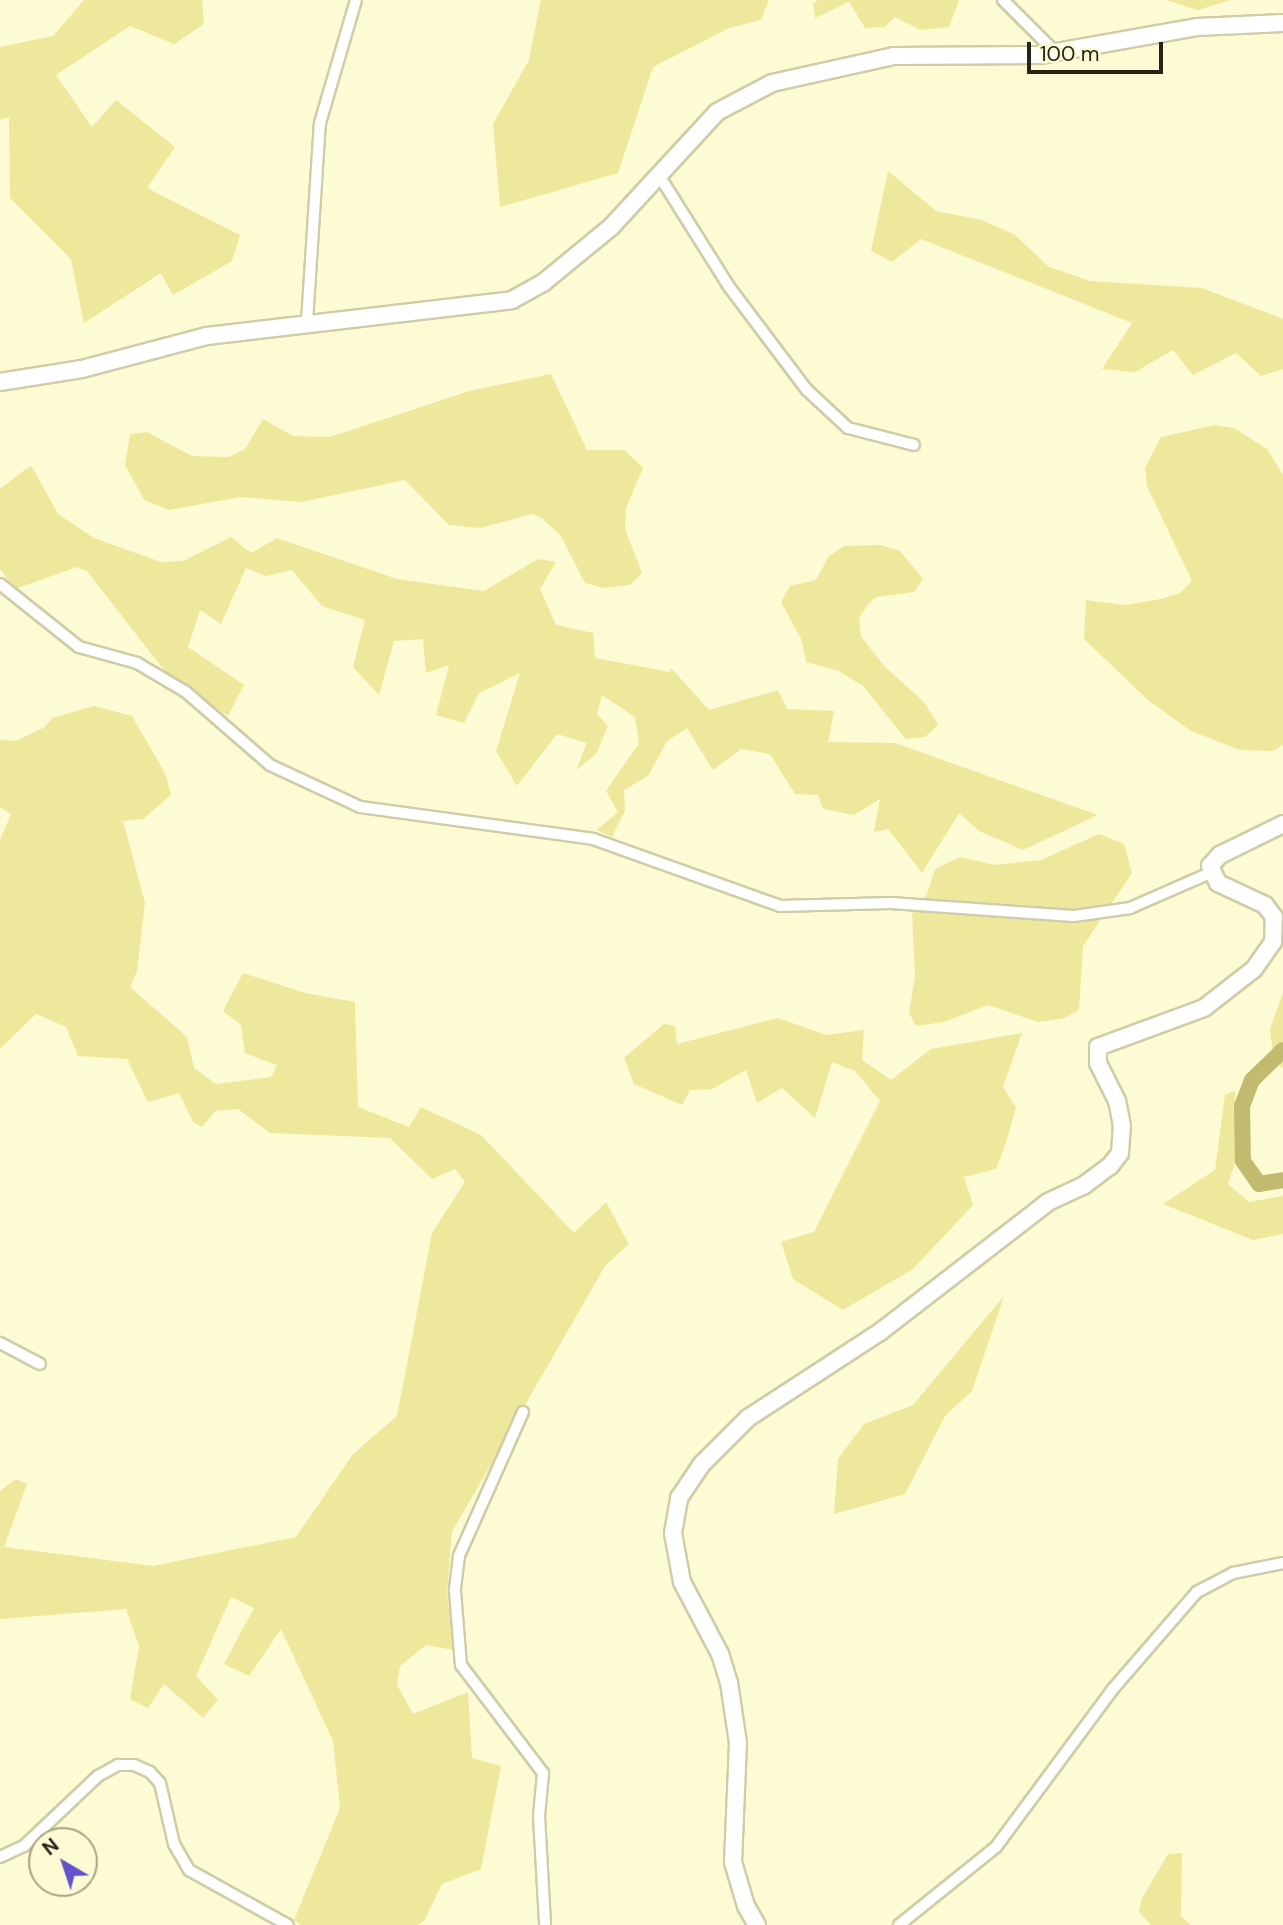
<!DOCTYPE html>
<html>
<head>
<meta charset="utf-8">
<style>
	body { margin:0 }
	#map { position:relative; width:1283px; height:1925px; overflow:hidden; background:#fdfbd4; font-family:"DM Sans",sans-serif }
	div>[style] { position:absolute }
	[style*='--x'] { left:calc(var(--x)*1px); top:calc(var(--y)*1px); width:calc(var(--w)*1px); rotate:calc(var(--a)*1deg) }
	.green>* { inset:0; background:#eee89d }
	.river>* { height:16px; margin:-8px; padding:0 8px; transform-origin:8px; border-radius:8px; background:#c1bb70 }
	.roads { filter:drop-shadow(2px 0 #cfcda8) drop-shadow(-2px 0 #cfcda8) drop-shadow(0 2px #cfcda8) drop-shadow(0 -2px #cfcda8) }
	.street>* { height:10px; margin:-5px; padding:0 5px; transform-origin:5px; border-radius:5px; background:#fff }
	.secondary>* { height:16px; margin:-8px; padding:0 8px; transform-origin:8px; border-radius:8px; background:#fff }
	span { translate:-50% -50%; white-space:nowrap; text-align:center; line-height:1.15; -webkit-text-stroke:5px #fdfbd4; paint-order:stroke }
	.north { position:absolute; left:28px; top:1827px; width:70px; height:70px; box-sizing:border-box; background:#fdfbd4; border:2px solid #a7a588; border-radius:50%; rotate:321deg; font-size:19px; font-weight:700; line-height:28px; text-align:center; color:#252416 }
	.north::after { content:''; display:block; margin:auto; width:24px; height:32px; background:#6353cc; clip-path:polygon(50% 0,100% 100%,50% 72%,0 100%) }
	.scale { position:absolute; left:1027px; top:42px; width:136px; height:32px; box-sizing:border-box; border:4px solid #252416; border-top:0; padding-left:9px; font-size:21px; line-height:24px; white-space:nowrap; color:#252416; -webkit-text-stroke:5px #fdfbd4; paint-order:stroke }
</style>
</head>
<body>
<div id="map">
	<div class="green">
		<i style="clip-path:polygon(84px 0,202px 0,204px 24px,174px 44px,130px 26px,56px 75px,92px 127px,116px 100px,175px 147px,147px 188px,240px 235px,232px 261px,173px 295px,161px 273px,84px 323px,71px 259px,10px 198px,9px 117px,0 120px,0 47px,53px 36px)"></i>
		<i style="clip-path:polygon(541px 0,769px 0,761px 20px,729px 28px,653px 67px,618px 173px,500px 207px,493px 124px,529px 60px)"></i>
		<i style="clip-path:polygon(818px 0,959px 0,949px 27px,921px 30px,895px 17px,885px 27px,865px 28px,849px 2px,815px 18px,813px 4px)"></i>
		<i style="clip-path:polygon(1166px 0,1231px 0,1198px 10px)"></i>
		<i style="clip-path:polygon(888px 171px,936px 211px,982px 220px,1015px 235px,1049px 267px,1090px 281px,1202px 288px,1283px 319px,1283px 369px,1261px 376px,1236px 353px,1193px 375px,1173px 350px,1135px 372px,1102px 369px,1132px 323px,921px 239px,892px 262px,871px 251px)"></i>
		<i style="clip-path:polygon(551px 374px,587px 450px,624px 450px,643px 468px,626px 508px,625px 529px,642px 573px,630px 585px,603px 588px,585px 583px,561px 536px,542px 518px,532px 514px,480px 528px,449px 525px,405px 480px,301px 502px,241px 497px,169px 510px,144px 500px,125px 465px,130px 434px,147px 432px,192px 456px,229px 457px,245px 449px,263px 419px,293px 436px,330px 437px,469px 391px)"></i>
		<i style="clip-path:polygon(1215px 425px,1234px 428px,1267px 449px,1283px 475px,1283px 745px,1273px 751px,1240px 750px,1191px 731px,1149px 701px,1084px 639px,1086px 600px,1124px 605px,1161px 599px,1180px 593px,1192px 581px,1147px 486px,1145px 468px,1161px 437px)"></i>
		<i style="clip-path:polygon(31px 465px,58px 514px,94px 538px,161px 562px,183px 561px,231px 537px,251px 553px,277px 538px,397px 579px,484px 591px,538px 559px,556px 562px,540px 589px,556px 625px,593px 633px,595px 658px,670px 672px,671px 668px,709px 710px,778px 690px,787px 709px,834px 711px,828px 742px,895px 743px,1098px 815px,1023px 850px,979px 831px,959px 813px,922px 873px,888px 829px,874px 832px,880px 799px,854px 815px,823px 809px,818px 795px,795px 794px,770px 754px,741px 749px,713px 770px,687px 728px,667px 741px,648px 776px,624px 790px,625px 811px,612px 837px,597px 830px,618px 812px,606px 791px,639px 743px,635px 717px,602px 695px,597px 714px,608px 726px,596px 754px,576px 770px,587px 743px,557px 734px,517px 786px,496px 751px,520px 673px,479px 693px,464px 723px,436px 715px,449px 665px,426px 673px,423px 639px,394px 641px,379px 695px,353px 667px,365px 620px,322px 606px,292px 570px,266px 576px,246px 568px,221px 624px,200px 610px,188px 647px,244px 685px,228px 716px,170px 678px,87px 571px,77px 567px,15px 589px,0 569px,0 489px)"></i>
		<i style="clip-path:polygon(881px 545px,900px 551px,923px 579px,914px 592px,877px 597px,869px 603px,859px 618px,861px 636px,884px 666px,924px 702px,938px 725px,925px 737px,906px 739px,863px 686px,839px 671px,806px 662px,802px 641px,781px 602px,790px 586px,816px 580px,829px 556px,844px 546px)"></i>
		<i style="clip-path:polygon(94px 706px,132px 716px,165px 773px,171px 795px,143px 819px,123px 821px,145px 903px,137px 971px,130px 987px,187px 1037px,194px 1068px,216px 1084px,271px 1077px,277px 1065px,245px 1053px,241px 1025px,223px 1011px,243px 973px,305px 993px,355px 1002px,358px 1107px,409px 1127px,421px 1107px,481px 1135px,574px 1233px,606px 1202px,629px 1244px,605px 1266px,452px 1532px,447px 1592px,454px 1650px,426px 1645px,400px 1666px,397px 1685px,413px 1714px,468px 1692px,472px 1758px,501px 1766px,481px 1869px,442px 1884px,424px 1921px,417px 1925px,301px 1925px,294px 1920px,340px 1808px,333px 1741px,281px 1629px,249px 1676px,224px 1664px,254px 1608px,231px 1597px,196px 1676px,218px 1700px,203px 1718px,164px 1684px,148px 1708px,130px 1699px,139px 1646px,126px 1609px,0 1619px,0 1491px,16px 1479px,27px 1484px,4px 1547px,153px 1566px,296px 1537px,353px 1454px,397px 1416px,432px 1233px,465px 1182px,455px 1169px,432px 1179px,390px 1138px,270px 1133px,238px 1109px,215px 1111px,202px 1127px,193px 1122px,179px 1093px,148px 1102px,127px 1059px,78px 1056px,66px 1027px,36px 1014px,0 1049px,0 840px,11px 814px,0 807px,0 740px,16px 741px,45px 727px,52px 718px)"></i>
		<i style="clip-path:polygon(1099px 834px,1124px 844px,1132px 873px,1083px 946px,1079px 1010px,1065px 1018px,1038px 1022px,988px 1005px,944px 1022px,916px 1026px,909px 1013px,915px 976px,912px 914px,927px 894px,935px 869px,960px 857px,995px 865px,1041px 860px)"></i>
		<i style="clip-path:polygon(1283px 993px,1283px 1068px,1274px 1062px,1270px 1029px)"></i>
		<i style="clip-path:polygon(778px 1018px,826px 1035px,864px 1030px,862px 1060px,891px 1080px,931px 1049px,1022px 1033px,1003px 1087px,1016px 1107px,1005px 1146px,996px 1169px,964px 1177px,973px 1205px,913px 1269px,843px 1310px,793px 1279px,781px 1242px,814px 1232px,880px 1101px,855px 1071px,832px 1062px,815px 1118px,782px 1088px,757px 1103px,746px 1070px,712px 1089px,690px 1090px,682px 1105px,634px 1084px,624px 1058px,664px 1024px,675px 1026px,677px 1044px)"></i>
		<i style="clip-path:polygon(1235px 1091px,1236px 1160px,1228px 1184px,1249px 1202px,1283px 1196px,1283px 1234px,1253px 1240px,1163px 1204px,1215px 1170px,1225px 1095px)"></i>
		<i style="clip-path:polygon(1004px 1296px,972px 1391px,945px 1416px,905px 1494px,834px 1514px,838px 1459px,864px 1424px,913px 1405px)"></i>
		<i style="clip-path:polygon(1182px 1853px,1181px 1916px,1191px 1925px,1151px 1925px,1139px 1912px,1141px 1900px,1168px 1854px)"></i>
	</div>
	<div class="river">
		<i style="--x:1283;--y:1050;--w:43;--a:135.9"></i>
		<i style="--x:1252;--y:1080;--w:28;--a:111"></i>
		<i style="--x:1242;--y:1106;--w:55;--a:89"></i>
		<i style="--x:1243;--y:1161;--w:28;--a:55"></i>
		<i style="--x:1259;--y:1184;--w:24;--a:-9"></i>
	</div>
	<div class="roads">
		<div class="street">
			<i style="--x:1003;--y:0;--w:75;--a:45"></i>
			<i style="--x:660;--y:177;--w:131;--a:57.8"></i>
			<i style="--x:730;--y:288;--w:128;--a:53"></i>
			<i style="--x:807;--y:390;--w:56;--a:42.8"></i>
			<i style="--x:848;--y:428;--w:68;--a:14.4"></i>
			<i style="--x:307;--y:322;--w:199;--a:-86.3"></i>
			<i style="--x:320;--y:123;--w:128;--a:-73.7"></i>
			<i style="--x:0;--y:584;--w:101;--a:38.6"></i>
			<i style="--x:79;--y:647;--w:60;--a:15.4"></i>
			<i style="--x:137;--y:663;--w:57;--a:30.6"></i>
			<i style="--x:186;--y:692;--w:111;--a:41"></i>
			<i style="--x:270;--y:765;--w:99;--a:25"></i>
			<i style="--x:360;--y:807;--w:235;--a:7.8"></i>
			<i style="--x:593;--y:839;--w:199;--a:19.7"></i>
			<i style="--x:780;--y:906;--w:111;--a:-1.5"></i>
			<i style="--x:891;--y:903;--w:183;--a:4.1"></i>
			<i style="--x:1074;--y:916;--w:57;--a:-8.1"></i>
			<i style="--x:1130;--y:908;--w:87;--a:-23.6"></i>
			<i style="--x:0;--y:1343;--w:45;--a:27.7"></i>
			<i style="--x:523;--y:1412;--w:158;--a:114"></i>
			<i style="--x:459;--y:1556;--w:35;--a:97"></i>
			<i style="--x:455;--y:1591;--w:74;--a:85.4"></i>
			<i style="--x:461;--y:1665;--w:136;--a:52.8"></i>
			<i style="--x:543;--y:1773;--w:43;--a:95.3"></i>
			<i style="--x:539;--y:1816;--w:109;--a:86.8"></i>
			<i style="--x:0;--y:1857;--w:26;--a:-25"></i>
			<i style="--x:24;--y:1846;--w:102;--a:-43.4"></i>
			<i style="--x:98;--y:1776;--w:23;--a:-29"></i>
			<i style="--x:118;--y:1765;--w:16;--a:0"></i>
			<i style="--x:134;--y:1765;--w:17;--a:24"></i>
			<i style="--x:150;--y:1772;--w:15;--a:48"></i>
			<i style="--x:160;--y:1783;--w:63;--a:77.1"></i>
			<i style="--x:174;--y:1844;--w:30;--a:60"></i>
			<i style="--x:189;--y:1870;--w:113;--a:29.1"></i>
			<i style="--x:899;--y:1925;--w:124;--a:-38.8"></i>
			<i style="--x:996;--y:1847;--w:195;--a:-53.5"></i>
			<i style="--x:1112;--y:1690;--w:130;--a:-49.1"></i>
			<i style="--x:1197;--y:1592;--w:41;--a:-27.8"></i>
			<i style="--x:1233;--y:1573;--w:51;--a:-11.3"></i>
		</div>
		<div class="secondary">
			<i style="--x:0;--y:382;--w:83;--a:-9"></i>
			<i style="--x:82;--y:369;--w:129;--a:-14.8"></i>
			<i style="--x:207;--y:336;--w:307;--a:-6.7"></i>
			<i style="--x:512;--y:300;--w:37;--a:-29"></i>
			<i style="--x:544;--y:282;--w:87;--a:-39.4"></i>
			<i style="--x:611;--y:227;--w:156;--a:-47.3"></i>
			<i style="--x:717;--y:112;--w:62;--a:-27.8"></i>
			<i style="--x:772;--y:83;--w:125;--a:-12.5"></i>
			<i style="--x:894;--y:56;--w:146;--a:-0.4"></i>
			<i style="--x:1040;--y:55;--w:159;--a:-10.1"></i>
			<i style="--x:1197;--y:27;--w:86;--a:-2.7"></i>
			<i style="--x:757;--y:1925;--w:22;--a:-120"></i>
			<i style="--x:746;--y:1906;--w:46;--a:-106.5"></i>
			<i style="--x:733;--y:1862;--w:119;--a:-87.6"></i>
			<i style="--x:738;--y:1743;--w:61;--a:-98.5"></i>
			<i style="--x:729;--y:1683;--w:30;--a:-107"></i>
			<i style="--x:720;--y:1654;--w:81;--a:-117.8"></i>
			<i style="--x:682;--y:1582;--w:50;--a:-100.4"></i>
			<i style="--x:673;--y:1533;--w:36;--a:-80"></i>
			<i style="--x:679;--y:1498;--w:40;--a:-56"></i>
			<i style="--x:701;--y:1465;--w:66;--a:-45"></i>
			<i style="--x:748;--y:1418;--w:158;--a:-33.1"></i>
			<i style="--x:880;--y:1332;--w:212;--a:-37.7"></i>
			<i style="--x:1048;--y:1202;--w:38;--a:-25"></i>
			<i style="--x:1083;--y:1186;--w:34;--a:-37"></i>
			<i style="--x:1110;--y:1166;--w:16;--a:-52"></i>
			<i style="--x:1120;--y:1153;--w:27;--a:-86"></i>
			<i style="--x:1122;--y:1126;--w:25;--a:-101"></i>
			<i style="--x:1117;--y:1101;--w:42;--a:-116.6"></i>
			<i style="--x:1098;--y:1063;--w:16;--a:-90"></i>
			<i style="--x:1098;--y:1047;--w:113;--a:-20.2"></i>
			<i style="--x:1204;--y:1008;--w:63;--a:-38"></i>
			<i style="--x:1254;--y:969;--w:33;--a:-55"></i>
			<i style="--x:1273;--y:942;--w:25;--a:-88"></i>
			<i style="--x:1274;--y:917;--w:15;--a:-127"></i>
			<i style="--x:1265;--y:905;--w:52;--a:-154.9"></i>
			<i style="--x:1218;--y:883;--w:19;--a:-115"></i>
			<i style="--x:1210;--y:866;--w:15;--a:-48"></i>
			<i style="--x:1220;--y:855;--w:70;--a:-26.2"></i>
		</div>
	</div>
	<div class="north">N</div>
	<div class="scale">100 m</div>
</div>
</body>
</html>
